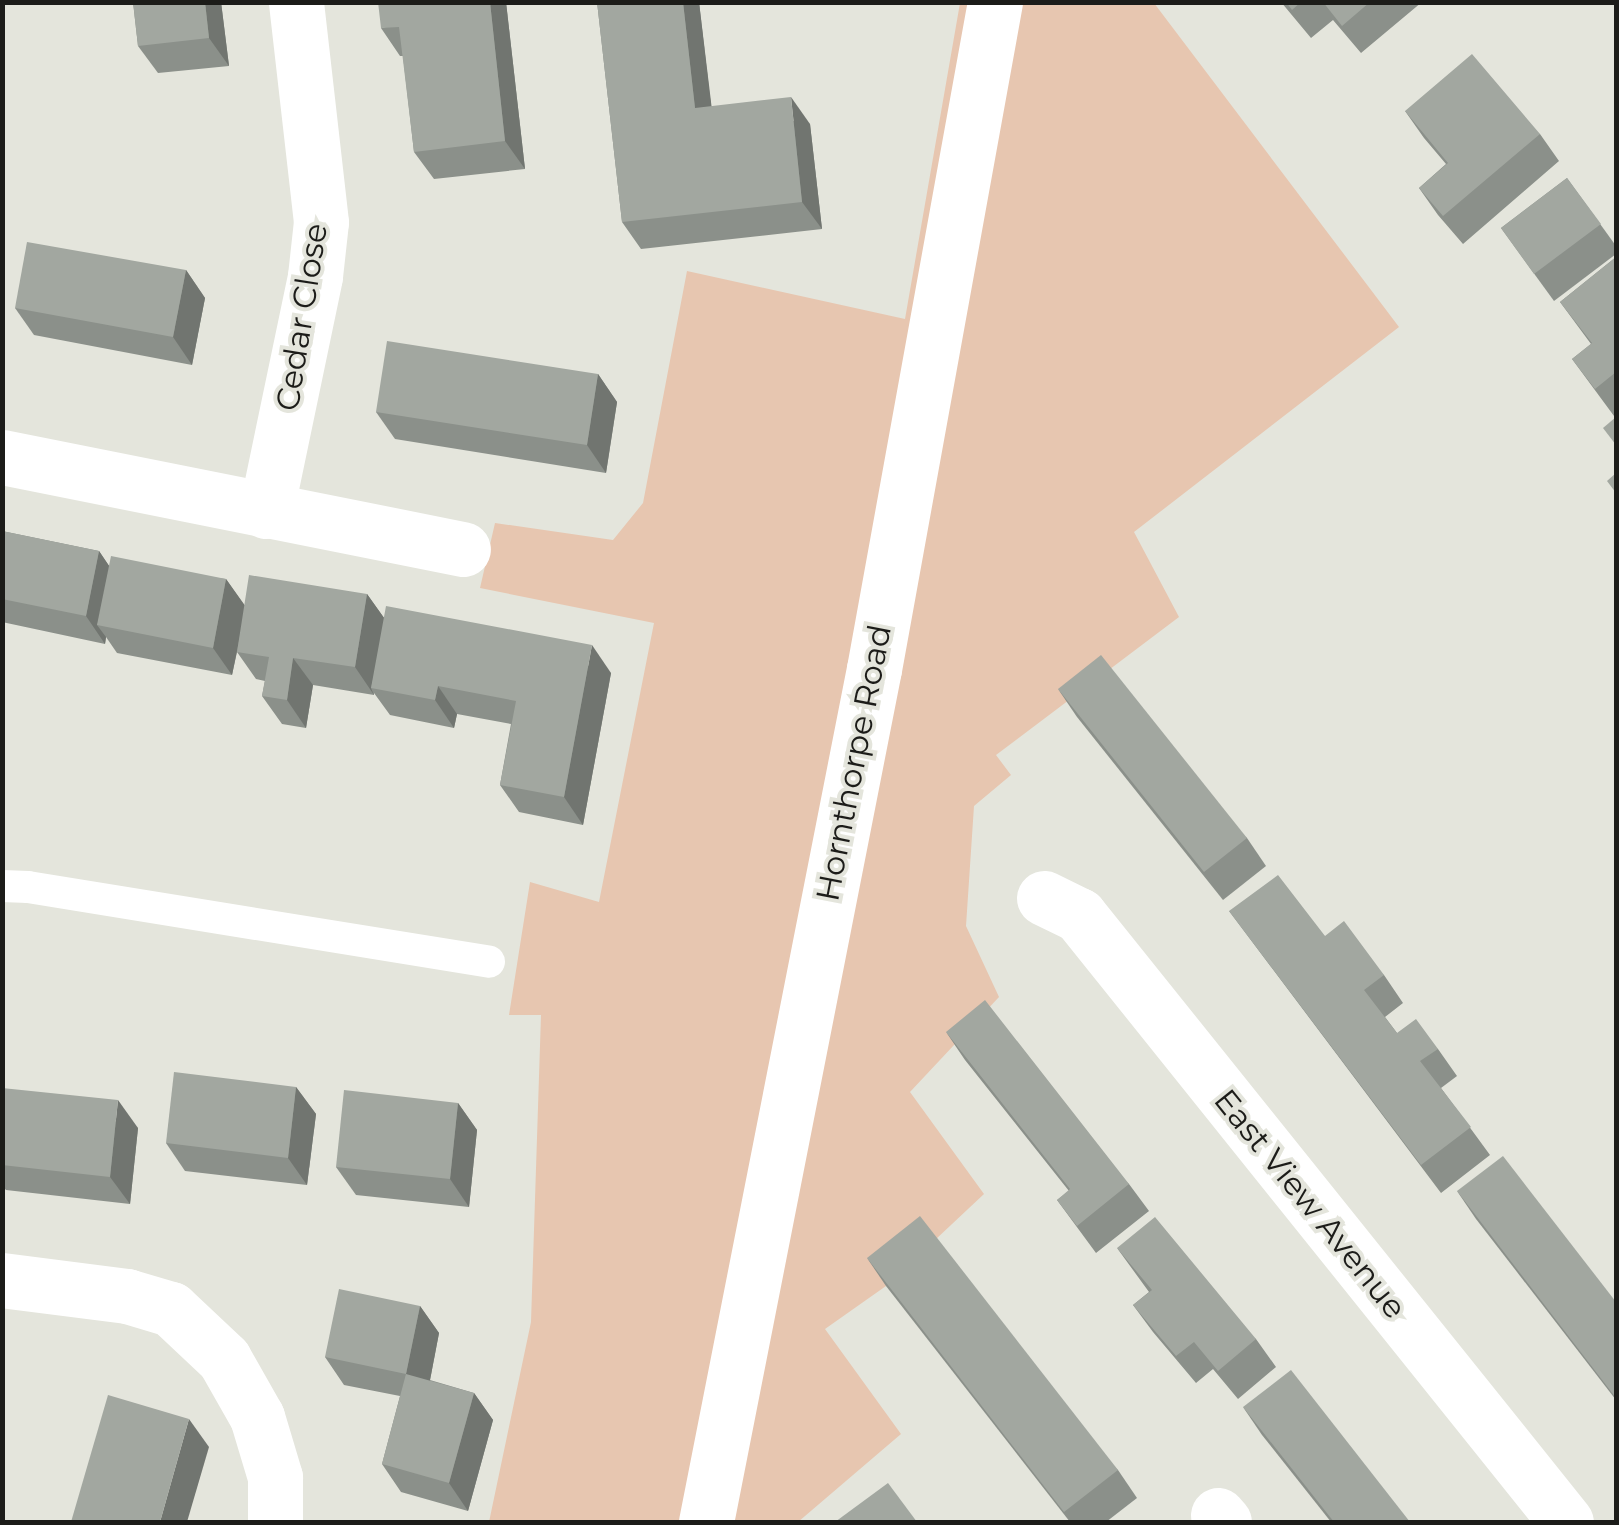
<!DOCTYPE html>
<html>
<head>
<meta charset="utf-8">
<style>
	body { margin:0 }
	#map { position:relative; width:1619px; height:1525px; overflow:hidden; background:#e4e5dc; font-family:Montserrat,sans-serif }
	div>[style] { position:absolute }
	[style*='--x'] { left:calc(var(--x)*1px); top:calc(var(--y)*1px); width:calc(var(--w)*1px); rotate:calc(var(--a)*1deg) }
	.green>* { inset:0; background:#e7c6b0 }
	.service>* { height:32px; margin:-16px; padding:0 16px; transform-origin:16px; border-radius:16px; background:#fff }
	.minor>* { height:55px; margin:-27.5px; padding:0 27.5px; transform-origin:27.5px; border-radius:27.5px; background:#fff }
	.wall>* { inset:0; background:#8b908a }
	.shaded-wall>* { inset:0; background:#717570 }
	.building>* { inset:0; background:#a2a7a0 }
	span { translate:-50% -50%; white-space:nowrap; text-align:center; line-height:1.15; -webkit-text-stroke:8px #e4e5dc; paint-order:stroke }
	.street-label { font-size:32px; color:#1c1c19 }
	.frame { position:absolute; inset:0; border:5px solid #1c1c19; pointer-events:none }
</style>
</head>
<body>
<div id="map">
	<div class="green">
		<i style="clip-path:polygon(960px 3px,1154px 3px,1399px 327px,1134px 532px,1179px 617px,996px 755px,1011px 775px,974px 806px,966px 926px,999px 997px,910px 1092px,984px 1194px,886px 1286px,825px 1329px,901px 1434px,798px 1522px,489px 1522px,531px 1322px,541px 1015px,509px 1015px,530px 882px,599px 902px,654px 623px,480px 588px,495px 523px,613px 540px,643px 503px,687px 271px,905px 319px)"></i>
	</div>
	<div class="service">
		<i style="--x:2;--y:886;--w:26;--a:2"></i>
		<i style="--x:28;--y:887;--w:467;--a:9.2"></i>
	</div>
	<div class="minor">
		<i style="--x:2;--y:457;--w:470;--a:11.3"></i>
		<i style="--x:266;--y:511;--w:240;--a:-78.2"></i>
		<i style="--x:315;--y:276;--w:54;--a:-83.7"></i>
		<i style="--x:321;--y:222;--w:221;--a:-96.5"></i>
		<i style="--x:1044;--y:898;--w:39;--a:26"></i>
		<i style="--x:1079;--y:915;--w:778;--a:51.26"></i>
		<i style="--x:2;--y:1280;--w:126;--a:7.3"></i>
		<i style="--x:127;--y:1296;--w:46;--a:16.5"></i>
		<i style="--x:171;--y:1309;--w:73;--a:43.3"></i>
		<i style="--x:224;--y:1359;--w:67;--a:60.4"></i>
		<i style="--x:257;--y:1417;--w:63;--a:73.3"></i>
		<i style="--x:275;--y:1477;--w:45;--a:90"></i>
		<i style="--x:1218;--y:1515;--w:9;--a:49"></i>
		<i style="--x:706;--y:1522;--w:869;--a:-78.86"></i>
		<i style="--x:874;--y:669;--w:678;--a:-79.72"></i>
	</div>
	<div class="wall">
		<i style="clip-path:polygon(133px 2px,221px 2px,229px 66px,158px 73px,138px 46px)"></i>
		<i style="clip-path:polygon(506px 2px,525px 169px,434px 179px,414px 152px,403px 56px,400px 56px,381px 28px)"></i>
		<i style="clip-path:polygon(597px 2px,699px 2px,711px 106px,810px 124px,822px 229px,641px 249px,622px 222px)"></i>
		<i style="clip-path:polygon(1281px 2px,1422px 2px,1361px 53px,1333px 20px,1311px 38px)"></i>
		<i style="clip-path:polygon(1405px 111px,1540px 134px,1559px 161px,1463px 244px,1438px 215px,1419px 188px,1446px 164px,1424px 138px)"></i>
		<i style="clip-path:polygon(1567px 178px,1616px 246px,1616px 254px,1554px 301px,1501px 228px)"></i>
		<i style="clip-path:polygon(1616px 257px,1616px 415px,1614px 416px,1572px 359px,1591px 344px,1560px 302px)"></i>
		<i style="clip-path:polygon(186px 270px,205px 298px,192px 365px,34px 335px,15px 308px)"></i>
		<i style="clip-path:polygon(598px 374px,617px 402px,606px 473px,395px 439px,376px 412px)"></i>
		<i style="clip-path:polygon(2px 531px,99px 551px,109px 566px,226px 579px,244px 605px,367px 594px,384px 618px,611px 673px,583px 825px,519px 812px,500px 785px,511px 724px,457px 714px,454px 728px,390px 715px,374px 693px,374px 695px,313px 685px,306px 728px,282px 724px,262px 696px,265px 681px,256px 679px,237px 652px,232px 675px,117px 653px,106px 637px,105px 644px,2px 622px)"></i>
		<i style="clip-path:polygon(1058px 689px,1247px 838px,1266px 866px,1223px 900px,1077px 717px)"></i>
		<i style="clip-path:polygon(1229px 911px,1325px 936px,1384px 975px,1403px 1003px,1385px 1017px,1397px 1033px,1438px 1049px,1457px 1076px,1441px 1088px,1490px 1155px,1441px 1193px)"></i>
		<i style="clip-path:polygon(946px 1032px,1129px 1184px,1149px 1211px,1096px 1253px,1057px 1200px,1069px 1191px,965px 1060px)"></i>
		<i style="clip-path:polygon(296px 1087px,316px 1114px,307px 1185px,185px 1171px,166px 1143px)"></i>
		<i style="clip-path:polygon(2px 1088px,138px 1128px,130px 1204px,6px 1190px,2px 1186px)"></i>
		<i style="clip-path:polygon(458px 1103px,477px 1130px,469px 1207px,356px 1195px,336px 1167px)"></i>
		<i style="clip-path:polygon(1457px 1191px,1616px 1302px,1616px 1400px,1476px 1219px)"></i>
		<i style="clip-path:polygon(1117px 1248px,1256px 1339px,1276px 1367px,1238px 1399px,1213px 1369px,1196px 1383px,1153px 1332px,1133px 1305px,1149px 1292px)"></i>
		<i style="clip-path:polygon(867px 1258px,1118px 1470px,1137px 1498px,1106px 1522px,1070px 1522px,886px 1286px)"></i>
		<i style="clip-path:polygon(420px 1306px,439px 1333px,430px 1380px,474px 1393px,493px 1420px,468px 1511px,401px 1492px,382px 1464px,400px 1396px,344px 1385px,325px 1357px)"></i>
		<i style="clip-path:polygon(1243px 1407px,1410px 1522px,1331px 1522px,1262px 1435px)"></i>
	</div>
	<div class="shaded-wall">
		<i style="clip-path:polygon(205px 2px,221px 2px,229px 66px,209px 38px)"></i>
		<i style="clip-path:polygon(490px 2px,506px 2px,525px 169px,505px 141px)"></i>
		<i style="clip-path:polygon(683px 2px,699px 2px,715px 135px,695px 108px)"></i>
		<i style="clip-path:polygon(791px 97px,810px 124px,822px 229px,802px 202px)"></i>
		<i style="clip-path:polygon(186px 270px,205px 298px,192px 365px,173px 337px)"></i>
		<i style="clip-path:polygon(598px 374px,617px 402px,606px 473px,587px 445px)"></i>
		<i style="clip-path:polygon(99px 551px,118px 579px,97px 625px,106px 637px,105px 644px,86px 616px)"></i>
		<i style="clip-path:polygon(226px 579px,246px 607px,232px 675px,213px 648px)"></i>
		<i style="clip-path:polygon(367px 594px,387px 622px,371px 688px,374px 695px,355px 667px)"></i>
		<i style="clip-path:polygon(592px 645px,611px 673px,583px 825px,564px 797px)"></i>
		<i style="clip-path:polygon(293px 658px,313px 685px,306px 728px,287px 700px)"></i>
		<i style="clip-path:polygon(438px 686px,457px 714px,454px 728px,435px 700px)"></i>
		<i style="clip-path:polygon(296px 1087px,316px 1114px,307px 1185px,288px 1158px)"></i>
		<i style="clip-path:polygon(118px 1100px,138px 1128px,130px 1204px,110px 1177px)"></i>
		<i style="clip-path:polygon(458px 1103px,477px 1130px,469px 1207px,450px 1179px)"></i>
		<i style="clip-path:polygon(420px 1306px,439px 1333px,426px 1401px,406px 1374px)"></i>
		<i style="clip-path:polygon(474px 1393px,493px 1420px,468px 1511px,449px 1483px)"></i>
		<i style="clip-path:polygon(189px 1419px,209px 1447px,187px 1522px,160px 1522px)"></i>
	</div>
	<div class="building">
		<i style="clip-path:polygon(133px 2px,205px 2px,209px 38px,138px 46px)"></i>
		<i style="clip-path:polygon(378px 2px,490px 2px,505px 141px,414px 152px,399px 27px,381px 28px)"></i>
		<i style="clip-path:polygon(597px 2px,683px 2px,695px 108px,791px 97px,802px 202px,622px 222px)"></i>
		<i style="clip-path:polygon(1286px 2px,1301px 2px,1292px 10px)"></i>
		<i style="clip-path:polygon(1323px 2px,1370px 2px,1342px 26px)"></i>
		<i style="clip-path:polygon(1472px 54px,1540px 134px,1443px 216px,1419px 188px,1448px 163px,1405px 111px)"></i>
		<i style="clip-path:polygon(1567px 178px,1601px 224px,1534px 274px,1501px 228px)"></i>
		<i style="clip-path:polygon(27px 242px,186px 270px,173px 337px,15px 308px)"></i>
		<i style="clip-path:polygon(1616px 257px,1616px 372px,1595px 389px,1572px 359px,1592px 343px,1560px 302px)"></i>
		<i style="clip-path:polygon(387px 341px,598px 374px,587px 445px,376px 412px)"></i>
		<i style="clip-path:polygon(1616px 417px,1616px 445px,1603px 428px)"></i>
		<i style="clip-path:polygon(1616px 473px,1616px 493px,1607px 481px)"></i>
		<i style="clip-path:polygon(2px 531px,99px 551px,86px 616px,2px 599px)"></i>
		<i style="clip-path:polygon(111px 556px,226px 579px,213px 648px,97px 625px)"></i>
		<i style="clip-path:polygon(249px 575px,367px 594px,355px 667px,293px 658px,287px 700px,262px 696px,269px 657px,237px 652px)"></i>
		<i style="clip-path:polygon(386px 606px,592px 645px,564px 797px,500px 785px,516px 701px,438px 686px,435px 700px,371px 688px)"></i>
		<i style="clip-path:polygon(1101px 655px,1247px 838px,1204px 872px,1058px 689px)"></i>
		<i style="clip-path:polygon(1278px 875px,1325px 936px,1344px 921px,1384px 975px,1364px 990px,1397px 1033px,1416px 1019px,1438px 1049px,1420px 1061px,1471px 1127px,1421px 1165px,1229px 911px)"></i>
		<i style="clip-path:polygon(985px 1000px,1129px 1184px,1077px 1226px,1057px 1200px,1070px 1189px,946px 1032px)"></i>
		<i style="clip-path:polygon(174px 1072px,296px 1087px,288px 1158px,166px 1143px)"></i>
		<i style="clip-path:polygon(2px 1088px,118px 1100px,110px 1177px,2px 1165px)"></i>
		<i style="clip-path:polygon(344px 1090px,458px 1103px,450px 1179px,336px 1167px)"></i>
		<i style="clip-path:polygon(1503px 1156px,1616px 1302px,1616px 1398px,1457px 1191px)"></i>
		<i style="clip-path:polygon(920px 1216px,1118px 1470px,1064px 1512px,867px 1258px)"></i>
		<i style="clip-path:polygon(1155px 1217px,1256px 1339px,1218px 1371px,1194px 1342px,1176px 1356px,1133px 1305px,1152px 1290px,1117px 1248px)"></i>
		<i style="clip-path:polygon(339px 1289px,420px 1306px,406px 1374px,325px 1357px)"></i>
		<i style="clip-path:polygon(1291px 1370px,1410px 1522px,1334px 1522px,1243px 1407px)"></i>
		<i style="clip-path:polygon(406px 1374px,474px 1393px,449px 1483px,382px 1464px)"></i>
		<i style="clip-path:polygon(108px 1395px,189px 1419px,160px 1522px,71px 1522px)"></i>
		<i style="clip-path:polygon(888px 1483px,917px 1522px,835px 1522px)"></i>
	</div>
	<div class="street-label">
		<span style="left:302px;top:317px;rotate:-81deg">Cedar Close</span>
		<span style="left:854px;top:763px;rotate:-79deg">Hornthorpe Road</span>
		<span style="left:1310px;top:1204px;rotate:51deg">East View Avenue</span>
	</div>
	<div class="frame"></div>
</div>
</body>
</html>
